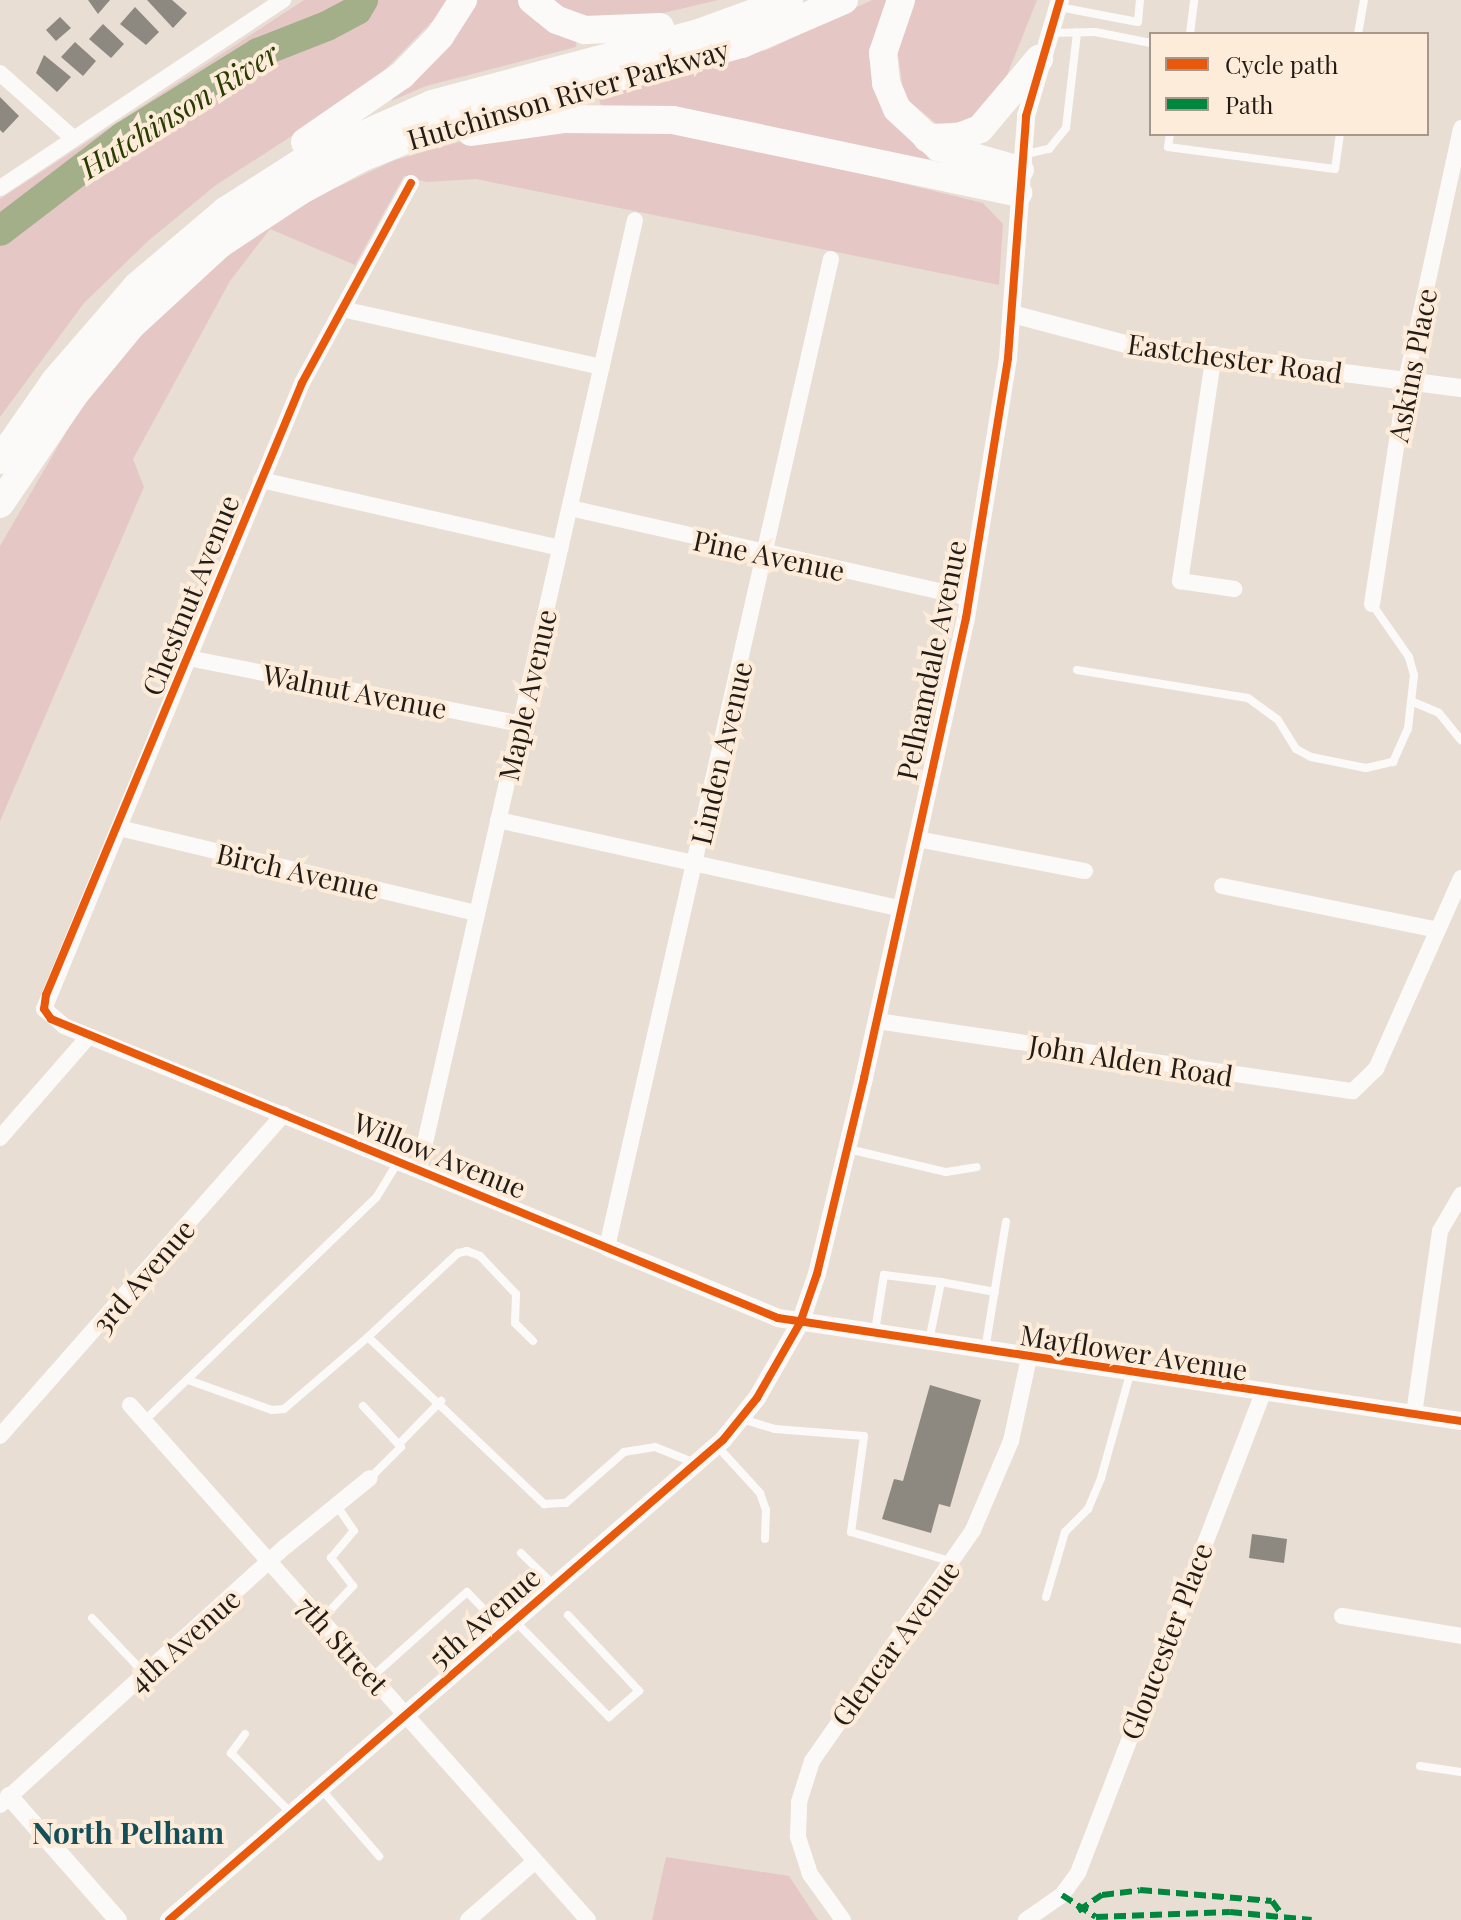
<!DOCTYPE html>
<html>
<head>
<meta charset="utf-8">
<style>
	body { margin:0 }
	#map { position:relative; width:1461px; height:1920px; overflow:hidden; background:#e8ded4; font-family:"Playfair Display",serif }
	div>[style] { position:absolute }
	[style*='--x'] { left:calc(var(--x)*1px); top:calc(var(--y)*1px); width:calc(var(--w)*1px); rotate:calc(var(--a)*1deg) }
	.green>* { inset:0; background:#e5c8c6 }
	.river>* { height:30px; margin:-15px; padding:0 15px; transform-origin:15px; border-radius:15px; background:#a3af88 }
	.building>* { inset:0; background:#8d8880 }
	.service>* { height:8px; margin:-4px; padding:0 4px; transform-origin:4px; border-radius:4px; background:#fcfaf9 }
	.minor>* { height:16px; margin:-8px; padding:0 8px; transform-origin:8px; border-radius:8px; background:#fcfaf9 }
	.tertiary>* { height:18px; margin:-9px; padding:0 9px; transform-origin:9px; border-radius:9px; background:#fcfaf9 }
	.motorway>* { height:28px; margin:-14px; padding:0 14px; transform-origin:14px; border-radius:14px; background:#fcfaf9 }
	.quiet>* { height:6px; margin-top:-3px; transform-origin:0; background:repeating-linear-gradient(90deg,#00873e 0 12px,transparent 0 18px) }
	.cycleway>* { height:8px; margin:-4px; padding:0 4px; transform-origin:4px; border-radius:4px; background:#e8590c }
	span { translate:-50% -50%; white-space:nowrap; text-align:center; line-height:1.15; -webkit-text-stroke:8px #fdecd9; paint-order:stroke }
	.street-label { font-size:28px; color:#231c16 }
	.water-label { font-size:30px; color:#293c00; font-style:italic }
	.neighbourhood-label { font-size:30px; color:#144e59; font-weight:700 }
	.legend { position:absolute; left:1149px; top:32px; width:280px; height:104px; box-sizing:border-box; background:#fdecd9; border:2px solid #a6998b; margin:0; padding:10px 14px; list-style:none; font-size:24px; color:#231c16 }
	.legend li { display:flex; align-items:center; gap:16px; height:40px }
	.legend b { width:40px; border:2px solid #a6998b }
</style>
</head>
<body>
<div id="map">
	<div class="green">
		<i style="clip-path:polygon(304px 0,453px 0,369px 86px,216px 185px,148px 241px,84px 303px,0 417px,0 199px)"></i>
		<i style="clip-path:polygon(469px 0,522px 0,577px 36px,576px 47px,426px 86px,391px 101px)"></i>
		<i style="clip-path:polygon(553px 0,718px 0,642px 18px,598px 19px,566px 11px)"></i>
		<i style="clip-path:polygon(872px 0,888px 0,874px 45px,931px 153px,928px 162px,668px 108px,601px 106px,598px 95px,769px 49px)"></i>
		<i style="clip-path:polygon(915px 0,1037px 0,1002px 88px,969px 120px,938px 125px,904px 97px,897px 47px)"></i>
		<i style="clip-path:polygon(623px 125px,839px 161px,885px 179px,983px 203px,1003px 224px,999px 285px,476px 179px,427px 182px,404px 176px,355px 265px,270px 229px,230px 281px,133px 459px,144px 487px,0 821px,0 546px,72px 422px,139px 327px,215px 261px,286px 211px,395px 160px,466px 140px)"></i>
		<i style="clip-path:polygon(666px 1857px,789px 1876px,818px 1920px,652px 1920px)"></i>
	</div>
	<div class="river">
		<i style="--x:0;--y:231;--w:155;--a:-37.4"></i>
		<i style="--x:123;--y:137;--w:159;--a:-31.9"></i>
		<i style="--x:258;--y:53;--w:74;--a:-21.4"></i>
		<i style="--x:327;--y:26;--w:34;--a:-28"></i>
		<i style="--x:357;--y:10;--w:12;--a:-59"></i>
	</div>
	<div class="building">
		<i style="clip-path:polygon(88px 0,110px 0,98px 14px)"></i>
		<i style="clip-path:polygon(147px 0,172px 0,187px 13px,173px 28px)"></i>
		<i style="clip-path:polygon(135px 7px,159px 32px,146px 45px,120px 24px)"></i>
		<i style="clip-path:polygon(60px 17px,71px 28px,56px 41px,46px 30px)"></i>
		<i style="clip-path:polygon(103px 24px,124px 44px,111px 58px,89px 39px)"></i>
		<i style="clip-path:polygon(75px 42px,96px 61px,83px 76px,61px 57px)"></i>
		<i style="clip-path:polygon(44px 55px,71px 77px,57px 92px,36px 73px)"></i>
		<i style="clip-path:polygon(0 97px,19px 116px,3px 133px,0 130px)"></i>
		<i style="clip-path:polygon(930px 1385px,981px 1400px,950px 1507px,939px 1504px,931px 1533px,882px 1519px,894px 1479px,903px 1481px)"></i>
		<i style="clip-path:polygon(1252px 1534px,1287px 1539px,1284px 1563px,1249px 1558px)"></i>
	</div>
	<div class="service">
		<i style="--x:1059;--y:7;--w:80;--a:10.8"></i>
		<i style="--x:1138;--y:22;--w:22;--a:-85"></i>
		<i style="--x:1049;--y:33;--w:46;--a:-1.2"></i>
		<i style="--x:1095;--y:32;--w:57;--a:11.1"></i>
		<i style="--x:1190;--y:34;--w:34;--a:-83"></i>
		<i style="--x:1358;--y:34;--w:35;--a:-80"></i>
		<i style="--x:1170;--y:134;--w:13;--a:99"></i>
		<i style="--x:1168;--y:147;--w:168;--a:7.5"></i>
		<i style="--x:1335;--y:169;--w:35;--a:-82"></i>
		<i style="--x:1022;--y:155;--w:28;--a:-13"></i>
		<i style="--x:1049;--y:149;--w:27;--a:-51"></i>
		<i style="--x:1066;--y:128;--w:96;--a:-83.4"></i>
		<i style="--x:1077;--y:670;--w:173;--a:9.3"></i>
		<i style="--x:1248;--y:698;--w:37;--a:36"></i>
		<i style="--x:1278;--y:720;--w:34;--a:58"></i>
		<i style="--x:1296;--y:749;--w:17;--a:28"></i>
		<i style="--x:1311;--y:757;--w:56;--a:11.3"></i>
		<i style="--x:1366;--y:768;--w:28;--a:-13"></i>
		<i style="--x:1393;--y:762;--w:36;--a:-66"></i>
		<i style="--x:1408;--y:729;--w:54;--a:-83.7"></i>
		<i style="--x:1414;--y:675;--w:19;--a:-106"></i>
		<i style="--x:1409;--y:657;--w:65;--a:-124.9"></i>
		<i style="--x:1411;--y:701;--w:30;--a:23"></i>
		<i style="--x:1439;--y:713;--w:35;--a:51"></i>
		<i style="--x:848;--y:1149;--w:101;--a:13.2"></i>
		<i style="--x:946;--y:1172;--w:31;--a:-9"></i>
		<i style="--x:875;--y:1331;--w:57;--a:-80.9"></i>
		<i style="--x:884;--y:1275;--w:57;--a:7"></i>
		<i style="--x:533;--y:1341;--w:25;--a:-135"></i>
		<i style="--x:515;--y:1323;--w:29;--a:-88"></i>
		<i style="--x:516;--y:1294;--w:52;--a:-133.5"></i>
		<i style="--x:480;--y:1256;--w:14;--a:-159"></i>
		<i style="--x:467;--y:1251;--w:9;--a:167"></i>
		<i style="--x:458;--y:1253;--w:123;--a:137"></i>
		<i style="--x:368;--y:1337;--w:243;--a:43.5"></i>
		<i style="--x:544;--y:1504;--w:22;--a:-3"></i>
		<i style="--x:566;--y:1503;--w:77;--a:-41.3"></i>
		<i style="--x:624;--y:1452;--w:31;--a:-9"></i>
		<i style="--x:655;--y:1447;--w:43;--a:21.8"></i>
		<i style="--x:929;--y:1341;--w:60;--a:-78.5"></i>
		<i style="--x:941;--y:1282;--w:55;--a:10.5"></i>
		<i style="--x:985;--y:1350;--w:130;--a:-80.7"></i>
		<i style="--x:188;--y:1380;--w:89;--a:19.7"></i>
		<i style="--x:272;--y:1410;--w:12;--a:-5"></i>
		<i style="--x:284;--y:1409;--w:111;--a:-40.6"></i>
		<i style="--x:363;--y:1406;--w:56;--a:47.2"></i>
		<i style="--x:401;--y:1447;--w:44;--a:135"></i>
		<i style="--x:742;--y:1419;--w:34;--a:17"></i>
		<i style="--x:775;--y:1429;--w:89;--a:4.5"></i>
		<i style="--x:864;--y:1436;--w:97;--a:97.7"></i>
		<i style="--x:851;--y:1532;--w:106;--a:16.4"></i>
		<i style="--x:144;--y:1421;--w:322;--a:-43.9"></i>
		<i style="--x:376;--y:1198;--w:42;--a:-58.6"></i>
		<i style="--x:400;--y:1443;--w:59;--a:-45.7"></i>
		<i style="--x:717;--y:1446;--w:64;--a:47.5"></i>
		<i style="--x:760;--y:1493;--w:18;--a:71"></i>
		<i style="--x:766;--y:1510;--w:29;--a:92"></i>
		<i style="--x:521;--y:1553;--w:46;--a:44.1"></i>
		<i style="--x:1046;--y:1597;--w:68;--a:-73.7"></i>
		<i style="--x:1065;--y:1532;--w:33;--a:-45"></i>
		<i style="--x:1088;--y:1509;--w:34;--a:-67"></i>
		<i style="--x:1101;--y:1478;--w:108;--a:-74.4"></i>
		<i style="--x:92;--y:1618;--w:77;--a:46.6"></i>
		<i style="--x:321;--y:1620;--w:47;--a:-46.7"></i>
		<i style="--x:353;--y:1586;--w:36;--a:-128"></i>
		<i style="--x:331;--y:1558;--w:35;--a:-50"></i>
		<i style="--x:354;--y:1531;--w:30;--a:-124"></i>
		<i style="--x:514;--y:1620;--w:136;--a:45.6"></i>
		<i style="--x:609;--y:1717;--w:40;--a:-41"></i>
		<i style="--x:639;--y:1691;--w:104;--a:-133.1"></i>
		<i style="--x:373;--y:1676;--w:126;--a:-41.8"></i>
		<i style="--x:467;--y:1592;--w:52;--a:45.8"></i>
		<i style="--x:245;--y:1734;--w:24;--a:126"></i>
		<i style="--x:231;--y:1753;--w:85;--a:45"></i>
		<i style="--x:1420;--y:1766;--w:41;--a:8.3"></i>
		<i style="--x:321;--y:1789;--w:89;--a:49.1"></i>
	</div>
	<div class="minor">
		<i style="--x:0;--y:73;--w:98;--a:41.7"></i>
		<i style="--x:411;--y:183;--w:228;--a:118.6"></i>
		<i style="--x:302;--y:383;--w:677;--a:112.4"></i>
		<i style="--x:44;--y:1009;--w:26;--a:40"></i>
		<i style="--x:64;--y:1026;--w:586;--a:22.15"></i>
		<i style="--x:607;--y:1247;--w:1013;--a:-77.23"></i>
		<i style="--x:0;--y:188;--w:340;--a:-33.6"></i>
		<i style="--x:342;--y:309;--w:266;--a:12.6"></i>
		<i style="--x:1214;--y:354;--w:230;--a:98.5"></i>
		<i style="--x:1180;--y:581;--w:55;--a:8.4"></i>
		<i style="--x:261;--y:480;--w:307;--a:12.8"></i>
		<i style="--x:570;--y:508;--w:409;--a:12.7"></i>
		<i style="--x:1372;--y:604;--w:226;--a:-81.3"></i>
		<i style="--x:1406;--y:381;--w:259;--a:-77.7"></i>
		<i style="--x:188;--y:658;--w:340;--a:11.2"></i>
		<i style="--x:498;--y:820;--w:414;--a:12.4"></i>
		<i style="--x:119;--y:828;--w:368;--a:13.4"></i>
		<i style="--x:917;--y:839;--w:171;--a:10.8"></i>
		<i style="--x:1222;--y:886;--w:220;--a:11.5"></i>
		<i style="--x:877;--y:1021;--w:481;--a:8.4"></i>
		<i style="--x:1353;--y:1091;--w:32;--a:-44"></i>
		<i style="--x:1376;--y:1069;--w:209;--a:-66"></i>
		<i style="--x:0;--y:1138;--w:135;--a:-48.9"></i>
		<i style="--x:419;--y:1169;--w:973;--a:-77.18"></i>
		<i style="--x:130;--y:1405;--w:689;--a:48.35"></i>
		<i style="--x:1414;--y:1414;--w:185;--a:-81.9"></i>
		<i style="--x:1440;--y:1231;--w:42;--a:-59.7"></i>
		<i style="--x:0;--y:1436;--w:429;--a:-48.6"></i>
		<i style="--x:1342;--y:1616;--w:121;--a:9.5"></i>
		<i style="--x:0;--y:1805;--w:384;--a:-42.2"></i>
		<i style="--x:285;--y:1547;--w:109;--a:-39.1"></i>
		<i style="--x:468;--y:1920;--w:88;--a:-41.3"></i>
		<i style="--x:843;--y:1920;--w:57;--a:-125.7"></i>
		<i style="--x:810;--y:1874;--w:40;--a:-108"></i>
		<i style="--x:798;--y:1836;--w:34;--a:-88"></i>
		<i style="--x:799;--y:1802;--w:43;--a:-72.4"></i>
		<i style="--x:812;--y:1761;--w:282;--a:-55.1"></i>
		<i style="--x:973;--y:1530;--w:97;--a:-66.9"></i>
		<i style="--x:1011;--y:1441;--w:85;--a:-77.8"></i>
		<i style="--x:1026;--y:1920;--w:44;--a:-34.8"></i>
		<i style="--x:1062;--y:1895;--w:27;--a:-54"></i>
		<i style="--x:1078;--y:1873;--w:514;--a:-68.92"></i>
	</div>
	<div class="tertiary">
		<i style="--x:1012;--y:314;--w:121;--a:14.8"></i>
		<i style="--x:1129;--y:345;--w:335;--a:7.4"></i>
		<i style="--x:607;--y:1247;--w:185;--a:22.5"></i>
		<i style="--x:778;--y:1318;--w:691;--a:8.58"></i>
		<i style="--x:9;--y:1796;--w:165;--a:48.7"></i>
		<i style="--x:169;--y:1920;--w:733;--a:-40.91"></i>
		<i style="--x:723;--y:1440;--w:54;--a:-51"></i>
		<i style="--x:757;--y:1398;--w:86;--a:-60.2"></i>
		<i style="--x:800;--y:1323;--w:52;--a:-70.9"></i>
		<i style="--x:817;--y:1274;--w:202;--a:-76.5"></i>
		<i style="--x:864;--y:1078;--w:471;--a:-77.5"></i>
		<i style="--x:966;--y:618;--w:263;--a:-80.8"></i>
		<i style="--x:1008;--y:358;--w:243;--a:-85.7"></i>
		<i style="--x:1026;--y:116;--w:121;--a:-73.7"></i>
	</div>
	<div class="motorway">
		<i style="--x:532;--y:0;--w:32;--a:39"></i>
		<i style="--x:557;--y:20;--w:30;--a:20"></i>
		<i style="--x:585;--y:30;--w:75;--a:-2.3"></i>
		<i style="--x:901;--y:0;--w:56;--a:108.8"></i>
		<i style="--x:883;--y:53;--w:30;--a:84"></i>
		<i style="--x:886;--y:83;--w:28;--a:67"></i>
		<i style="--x:897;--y:109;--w:56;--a:42.8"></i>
		<i style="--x:938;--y:147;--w:85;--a:15.7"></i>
		<i style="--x:471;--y:132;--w:93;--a:-8"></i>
		<i style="--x:563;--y:119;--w:110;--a:0.5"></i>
		<i style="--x:673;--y:120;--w:353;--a:11.9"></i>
		<i style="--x:927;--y:138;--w:32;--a:-2"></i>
		<i style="--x:959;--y:137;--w:22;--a:-21"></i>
		<i style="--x:980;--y:129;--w:92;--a:-49.9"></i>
		<i style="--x:305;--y:142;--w:118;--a:-34.6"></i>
		<i style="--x:402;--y:75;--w:54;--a:-45.7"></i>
		<i style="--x:440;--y:36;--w:43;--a:-57.4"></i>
		<i style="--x:0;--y:460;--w:96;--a:-55.2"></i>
		<i style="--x:55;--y:381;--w:125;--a:-49.2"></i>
		<i style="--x:137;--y:286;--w:116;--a:-40.4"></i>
		<i style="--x:225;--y:211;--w:91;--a:-32.5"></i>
		<i style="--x:302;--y:162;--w:142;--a:-24"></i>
		<i style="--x:432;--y:104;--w:273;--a:-14.9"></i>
		<i style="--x:696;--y:34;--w:99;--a:-20.1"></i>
		<i style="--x:0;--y:504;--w:132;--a:-55.8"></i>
		<i style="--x:74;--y:395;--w:91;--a:-50.4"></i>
		<i style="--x:132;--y:325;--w:120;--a:-42.6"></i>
		<i style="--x:220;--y:244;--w:96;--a:-33.5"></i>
		<i style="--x:300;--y:191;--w:69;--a:-28.4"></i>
		<i style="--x:361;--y:158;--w:91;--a:-22"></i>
		<i style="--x:445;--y:124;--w:308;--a:-15.1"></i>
		<i style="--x:742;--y:44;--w:111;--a:-23.3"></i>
	</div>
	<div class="quiet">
		<i style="--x:1062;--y:1895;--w:40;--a:32.9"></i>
		<i style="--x:1096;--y:1917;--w:134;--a:-2.1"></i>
		<i style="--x:1230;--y:1912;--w:82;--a:5.6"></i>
		<i style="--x:1078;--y:1911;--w:29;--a:-34"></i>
		<i style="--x:1102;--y:1895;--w:38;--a:-7"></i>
		<i style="--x:1140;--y:1890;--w:132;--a:4.8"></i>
		<i style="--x:1272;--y:1901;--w:17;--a:54"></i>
	</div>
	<div class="cycleway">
		<i style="--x:411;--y:183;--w:228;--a:118.6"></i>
		<i style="--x:302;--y:383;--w:663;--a:112.7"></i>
		<i style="--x:46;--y:995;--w:14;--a:98"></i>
		<i style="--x:44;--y:1009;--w:12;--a:55"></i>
		<i style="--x:51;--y:1019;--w:786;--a:22.36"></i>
		<i style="--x:778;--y:1318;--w:691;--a:8.58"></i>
		<i style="--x:169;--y:1920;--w:733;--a:-40.91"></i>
		<i style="--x:723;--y:1440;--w:54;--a:-51"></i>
		<i style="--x:757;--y:1398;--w:86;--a:-60.2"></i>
		<i style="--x:800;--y:1323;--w:52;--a:-70.9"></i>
		<i style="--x:817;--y:1274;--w:202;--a:-76.5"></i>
		<i style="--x:864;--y:1078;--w:471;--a:-77.5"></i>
		<i style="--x:966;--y:618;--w:263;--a:-80.8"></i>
		<i style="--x:1008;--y:358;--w:243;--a:-85.7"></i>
		<i style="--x:1026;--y:116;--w:121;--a:-73.7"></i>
	</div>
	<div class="street-label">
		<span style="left:568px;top:94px;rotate:-16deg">Hutchinson River Parkway</span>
		<span style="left:1235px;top:358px;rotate:8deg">Eastchester Road</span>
		<span style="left:1412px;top:365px;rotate:-79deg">Askins Place</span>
		<span style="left:769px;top:555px;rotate:12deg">Pine Avenue</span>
		<span style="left:190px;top:595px;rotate:-68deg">Chestnut Avenue</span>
		<span style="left:931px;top:660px;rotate:-78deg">Pelhamdale Avenue</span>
		<span style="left:355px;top:691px;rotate:11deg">Walnut Avenue</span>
		<span style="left:527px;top:695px;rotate:-77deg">Maple Avenue</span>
		<span style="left:721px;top:753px;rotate:-77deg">Linden Avenue</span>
		<span style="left:298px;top:871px;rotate:13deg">Birch Avenue</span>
		<span style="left:1131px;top:1060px;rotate:9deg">John Alden Road</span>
		<span style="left:440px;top:1155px;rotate:22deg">Willow Avenue</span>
		<span style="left:143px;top:1276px;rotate:-49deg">3rd Avenue</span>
		<span style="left:1134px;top:1352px;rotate:9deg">Mayflower Avenue</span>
		<span style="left:484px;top:1617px;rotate:-41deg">5th Avenue</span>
		<span style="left:184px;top:1640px;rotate:-42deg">4th Avenue</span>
		<span style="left:1166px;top:1641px;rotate:-69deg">Gloucester Place</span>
		<span style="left:895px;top:1643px;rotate:-54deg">Glencar Avenue</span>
		<span style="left:343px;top:1645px;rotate:48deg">7th Street</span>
	</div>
	<div class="water-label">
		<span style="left:179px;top:110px;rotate:-32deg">Hutchinson River</span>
	</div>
	<div class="neighbourhood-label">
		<span style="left:128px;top:1832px">North Pelham</span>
	</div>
	<ul class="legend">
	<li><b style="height:10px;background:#e8590c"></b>Cycle path</li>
	<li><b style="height:10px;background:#00873e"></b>Path</li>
	</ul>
</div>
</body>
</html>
